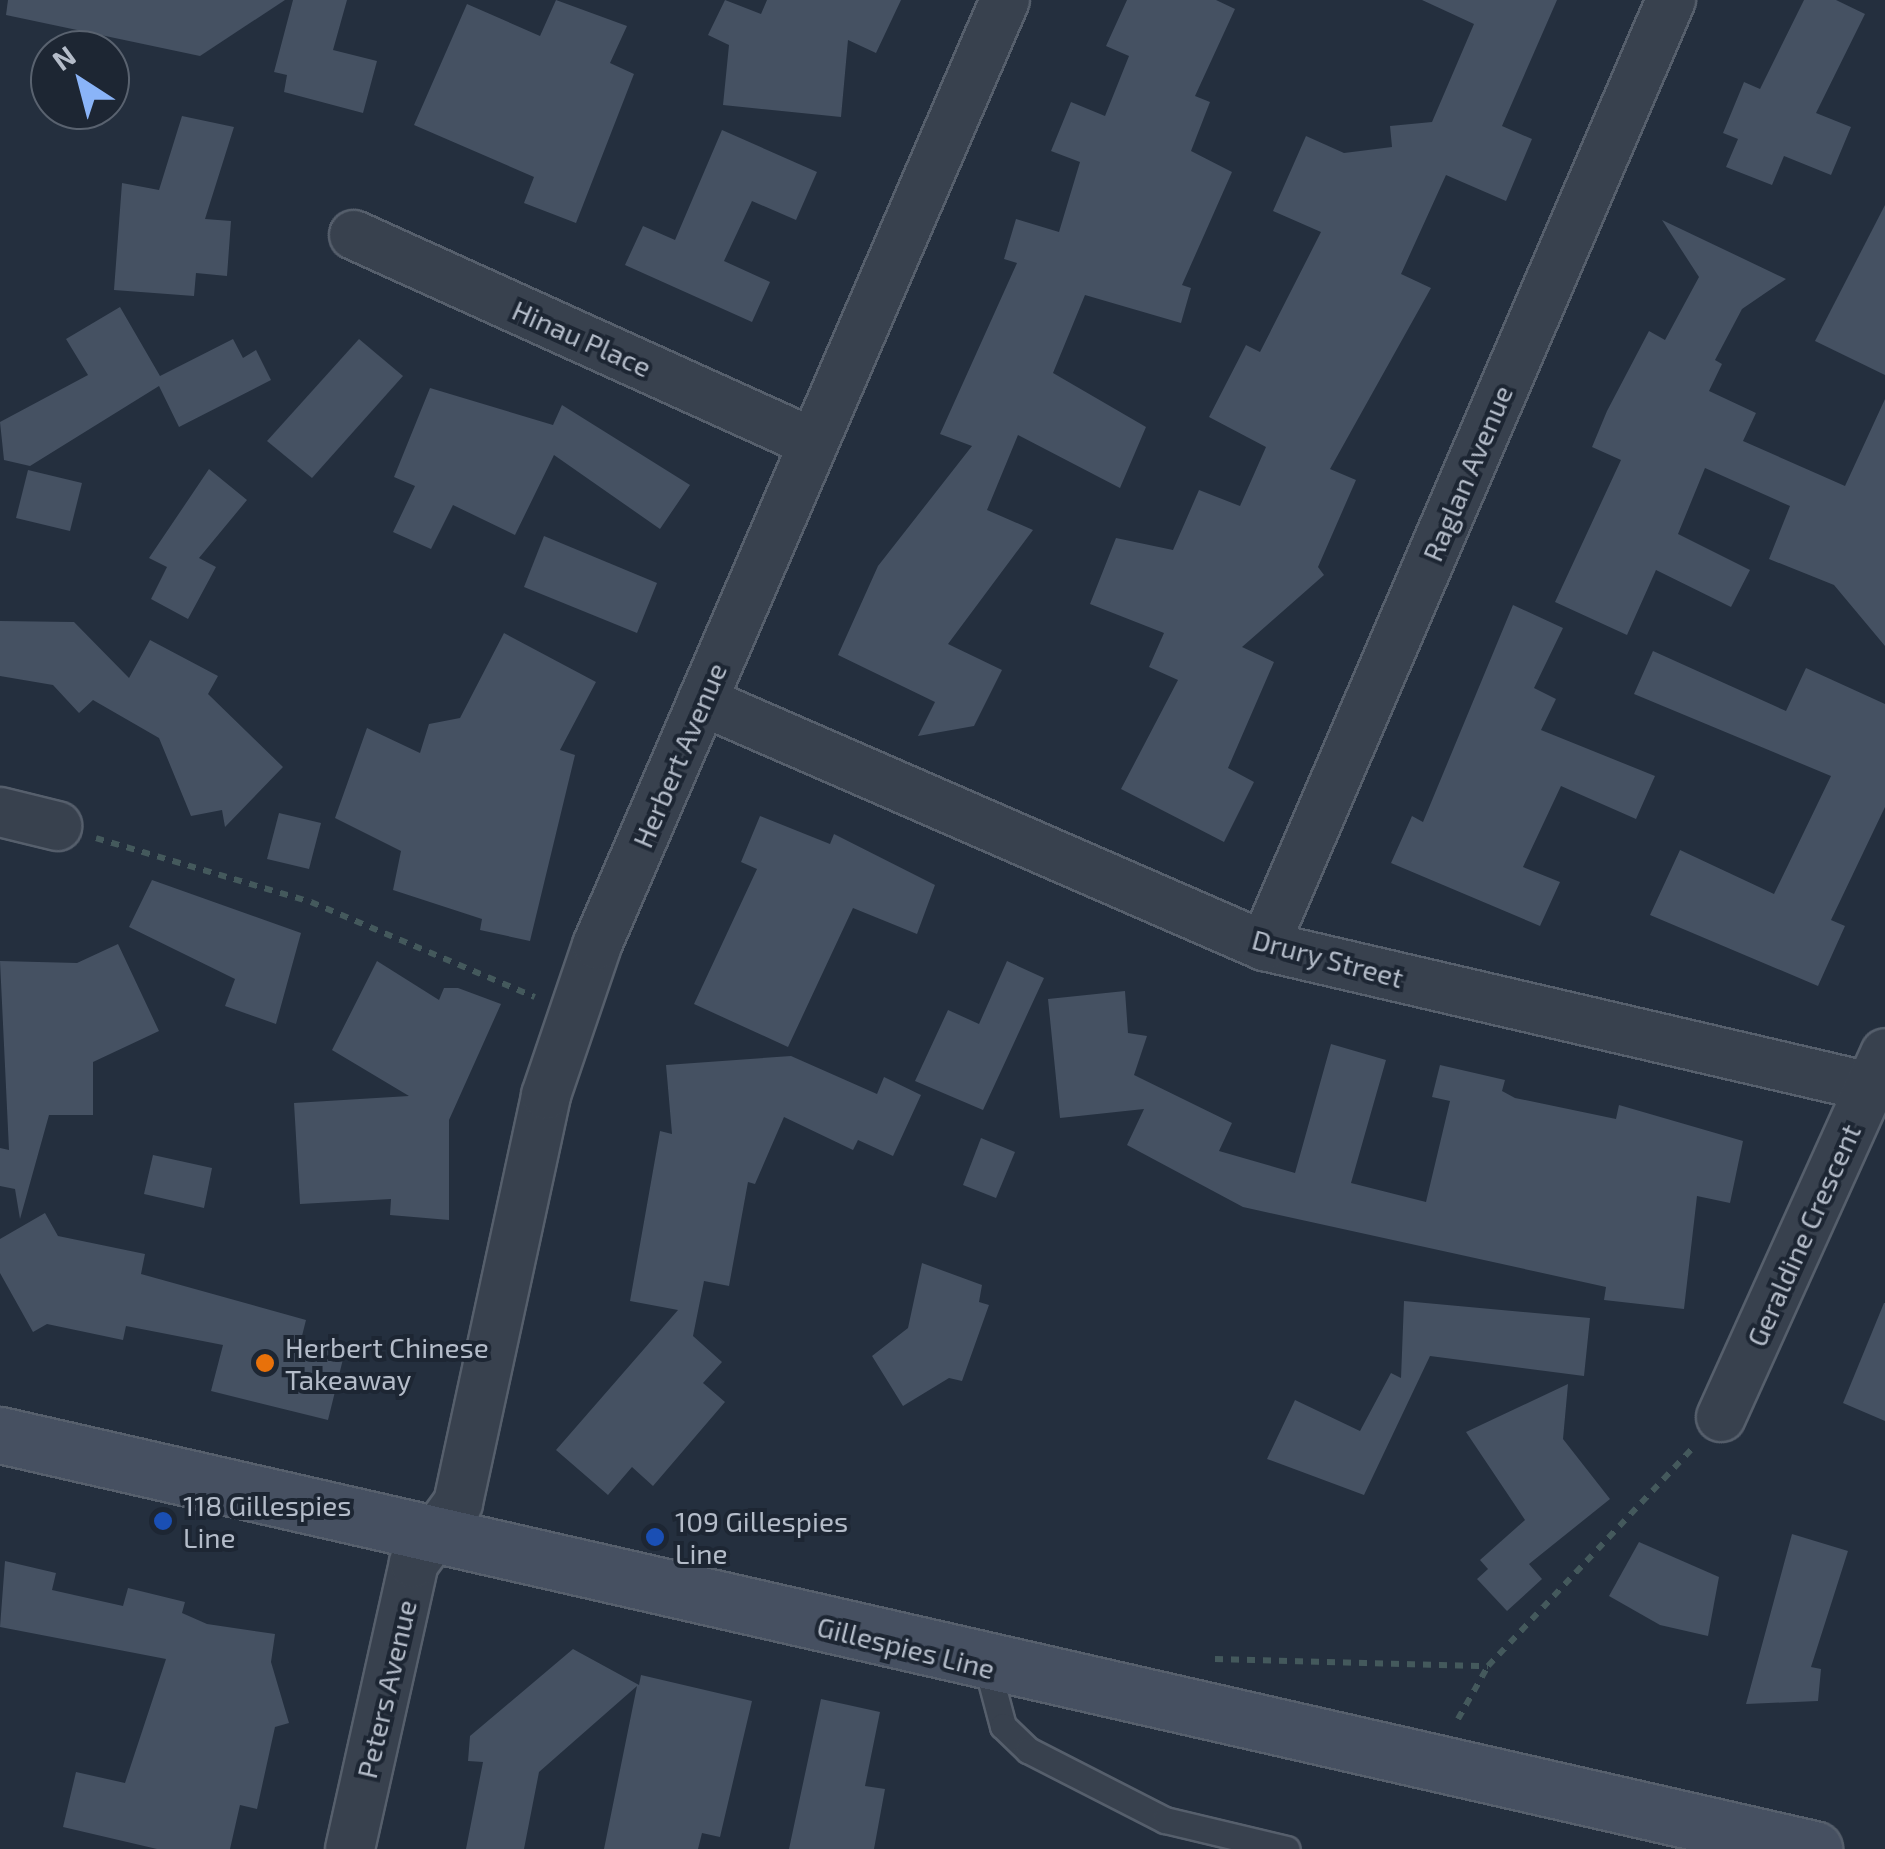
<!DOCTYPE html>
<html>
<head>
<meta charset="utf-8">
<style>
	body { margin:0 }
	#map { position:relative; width:1885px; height:1849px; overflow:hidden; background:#242f3e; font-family:"Exo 2",sans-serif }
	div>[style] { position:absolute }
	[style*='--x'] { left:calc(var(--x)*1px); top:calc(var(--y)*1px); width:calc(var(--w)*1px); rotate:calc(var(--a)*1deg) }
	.building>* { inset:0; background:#455162 }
	.path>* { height:6px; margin-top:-3px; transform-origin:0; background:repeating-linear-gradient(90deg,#44595c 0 8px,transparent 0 16px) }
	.roads { filter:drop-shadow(2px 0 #565f6c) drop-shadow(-2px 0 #565f6c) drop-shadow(0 2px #565f6c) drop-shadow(0 -2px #565f6c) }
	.lane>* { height:25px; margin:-12.5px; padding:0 12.5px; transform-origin:12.5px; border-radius:12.5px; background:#38414e }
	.street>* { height:48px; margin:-24px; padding:0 24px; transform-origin:24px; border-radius:24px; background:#38414e }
	.secondary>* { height:55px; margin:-27.5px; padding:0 27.5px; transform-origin:27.5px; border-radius:27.5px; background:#465061 }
	.dots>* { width:28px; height:28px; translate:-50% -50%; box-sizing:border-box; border:5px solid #1d2633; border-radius:50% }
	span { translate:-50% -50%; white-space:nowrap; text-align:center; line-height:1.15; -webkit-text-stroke:8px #1d2633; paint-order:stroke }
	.street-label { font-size:28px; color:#b4bcc9 }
	.poi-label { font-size:28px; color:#b4bcc9 }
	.left { translate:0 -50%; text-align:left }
	.north { position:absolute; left:30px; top:30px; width:100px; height:100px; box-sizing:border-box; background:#1d2633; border:2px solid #59626f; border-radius:50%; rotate:324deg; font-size:28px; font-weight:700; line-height:40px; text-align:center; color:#b4bcc9 }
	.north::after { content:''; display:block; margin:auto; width:35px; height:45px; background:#8ab4f8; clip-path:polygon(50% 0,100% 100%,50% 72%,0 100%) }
</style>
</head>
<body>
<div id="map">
	<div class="building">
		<i style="clip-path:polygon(8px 0,285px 0,200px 56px,6px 15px)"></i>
		<i style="clip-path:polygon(293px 0,347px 0,333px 50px,377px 61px,363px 113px,284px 92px,287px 75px,274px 72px)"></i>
		<i style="clip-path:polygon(556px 0,627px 26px,610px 63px,634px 74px,576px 223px,524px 203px,534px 177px,414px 125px,467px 4px,540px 36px)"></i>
		<i style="clip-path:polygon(725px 0,761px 14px,767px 0,901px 0,876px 53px,848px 40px,841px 117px,723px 105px,729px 45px,708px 35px)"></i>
		<i style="clip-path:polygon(1127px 0,1216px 0,1235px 9px,1195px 96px,1210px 102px,1191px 151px,1232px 172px,1182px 285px,1191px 288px,1181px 323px,1085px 295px,1053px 373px,1146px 427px,1120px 488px,1018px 435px,987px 510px,1033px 530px,948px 644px,1002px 670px,974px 726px,918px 736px,935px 702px,838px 655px,878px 566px,972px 446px,940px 434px,1017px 263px,1004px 259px,1016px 219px,1059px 232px,1080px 162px,1051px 151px,1071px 102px,1105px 116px,1129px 56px,1106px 46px)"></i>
		<i style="clip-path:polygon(1422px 0,1557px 0,1502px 126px,1532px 139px,1506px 201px,1446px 175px,1401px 274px,1431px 288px,1330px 469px,1356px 480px,1318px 567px,1324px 575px,1242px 647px,1274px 662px,1228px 768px,1254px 782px,1224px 842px,1121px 789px,1178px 680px,1149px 667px,1164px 633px,1090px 604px,1116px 538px,1173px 550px,1199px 490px,1240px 506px,1266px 447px,1209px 417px,1246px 345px,1260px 352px,1321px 232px,1273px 211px,1306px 136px,1344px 153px,1392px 147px,1390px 126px,1432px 122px,1474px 24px)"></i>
		<i style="clip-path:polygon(1804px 0,1836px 0,1865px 14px,1816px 113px,1851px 127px,1831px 175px,1784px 156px,1772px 185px,1726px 167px,1738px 139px,1723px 133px,1744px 82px,1760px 89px)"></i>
		<i style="clip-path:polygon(182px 116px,234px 127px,205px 219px,231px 221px,227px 276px,196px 273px,194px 296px,114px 290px,122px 183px,159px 190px)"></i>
		<i style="clip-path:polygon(722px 130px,817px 172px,796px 220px,752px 201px,724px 261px,770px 282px,752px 322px,625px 265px,643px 226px,675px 240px)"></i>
		<i style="clip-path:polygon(1885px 205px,1885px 375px,1815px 341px)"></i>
		<i style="clip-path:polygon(1662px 220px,1786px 279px,1742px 309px,1715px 360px,1722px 364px,1709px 391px,1756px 413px,1743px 441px,1845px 486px,1885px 399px,1885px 646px,1834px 585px,1769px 559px,1790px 506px,1705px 468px,1678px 534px,1750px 570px,1731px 607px,1656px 570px,1627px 635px,1555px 602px,1621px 460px,1592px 447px,1607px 411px,1649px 331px,1665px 340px,1699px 277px)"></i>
		<i style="clip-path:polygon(120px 307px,160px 376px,233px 339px,243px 358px,256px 350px,271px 380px,179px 427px,159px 386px,30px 466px,4px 460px,0 422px,88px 375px,66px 339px)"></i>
		<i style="clip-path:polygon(359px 339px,403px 376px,312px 478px,267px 441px)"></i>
		<i style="clip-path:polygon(430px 388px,553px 425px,562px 405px,690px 485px,660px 529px,554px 455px,515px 535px,453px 505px,431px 549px,393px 532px,415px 486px,394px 477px)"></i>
		<i style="clip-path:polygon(209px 469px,247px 500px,199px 558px,216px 567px,188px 619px,151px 599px,167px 567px,149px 558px)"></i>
		<i style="clip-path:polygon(28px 470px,82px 483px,70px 531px,16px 518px)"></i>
		<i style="clip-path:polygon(544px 536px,657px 583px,637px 633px,524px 587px)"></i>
		<i style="clip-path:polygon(1513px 605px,1563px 628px,1534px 688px,1556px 699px,1541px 730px,1655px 776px,1636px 819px,1561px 786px,1523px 867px,1560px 882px,1540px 926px,1391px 863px,1412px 816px,1423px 822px)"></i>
		<i style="clip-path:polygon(0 621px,74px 622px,129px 678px,150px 640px,218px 676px,208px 694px,283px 767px,225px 827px,222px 810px,191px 816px,159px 738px,93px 700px,79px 713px,53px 685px,0 676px)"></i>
		<i style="clip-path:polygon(504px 633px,596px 682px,560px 750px,575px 755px,530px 941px,480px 930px,482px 919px,393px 890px,401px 851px,335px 818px,367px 728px,420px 753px,429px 724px,460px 718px)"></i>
		<i style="clip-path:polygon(1653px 651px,1786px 711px,1806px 668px,1885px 704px,1885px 807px,1831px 920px,1845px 926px,1818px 986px,1650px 915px,1680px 850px,1774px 894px,1831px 776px,1634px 694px)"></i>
		<i style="clip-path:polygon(279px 813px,321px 823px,309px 869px,267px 859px)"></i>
		<i style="clip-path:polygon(760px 816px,830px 844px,834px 834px,935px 885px,917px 934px,853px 908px,788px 1047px,694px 1004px,757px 869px,741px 862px)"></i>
		<i style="clip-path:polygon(152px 880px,301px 933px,276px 1024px,225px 1006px,235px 979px,129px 927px)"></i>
		<i style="clip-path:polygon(118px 944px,159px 1031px,93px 1062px,93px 1115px,49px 1115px,20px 1219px,15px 1189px,0 1186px,0 1148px,9px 1150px,0 961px,77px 963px)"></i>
		<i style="clip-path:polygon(377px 961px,439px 1000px,444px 988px,458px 988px,501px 1004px,449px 1120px,449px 1220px,390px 1215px,391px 1199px,300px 1204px,294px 1103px,409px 1096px,332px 1050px)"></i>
		<i style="clip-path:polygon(1007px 961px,1044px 978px,983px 1110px,915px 1081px,948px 1010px,979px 1024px)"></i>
		<i style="clip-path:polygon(1125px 991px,1128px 1033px,1147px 1036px,1134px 1075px,1232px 1123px,1219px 1151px,1295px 1173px,1331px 1044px,1386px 1060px,1351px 1183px,1426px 1202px,1450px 1101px,1432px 1097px,1440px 1065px,1505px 1080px,1502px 1091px,1515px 1098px,1616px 1119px,1619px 1105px,1743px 1141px,1730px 1203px,1697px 1196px,1684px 1309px,1604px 1300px,1606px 1287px,1243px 1207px,1127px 1145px,1144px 1109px,1060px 1118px,1048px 999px)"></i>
		<i style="clip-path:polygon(791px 1056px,877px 1094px,884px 1077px,921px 1095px,893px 1156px,858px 1140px,853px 1150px,784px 1117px,755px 1184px,748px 1182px,729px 1286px,704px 1281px,693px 1336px,722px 1362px,703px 1383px,725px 1402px,653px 1486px,632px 1467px,608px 1495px,556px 1450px,678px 1310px,630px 1301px,660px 1131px,672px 1134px,666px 1065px)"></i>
		<i style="clip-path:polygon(981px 1138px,1015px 1152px,996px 1198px,963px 1185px)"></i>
		<i style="clip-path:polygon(153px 1155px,212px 1168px,204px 1208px,144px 1194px)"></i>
		<i style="clip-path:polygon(45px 1213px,58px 1236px,145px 1254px,141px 1274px,306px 1320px,301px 1340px,345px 1351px,328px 1420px,211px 1391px,223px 1345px,126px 1326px,123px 1340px,47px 1324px,33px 1332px,0 1273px,0 1239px)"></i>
		<i style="clip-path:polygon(922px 1263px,982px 1285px,979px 1302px,989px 1305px,962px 1381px,949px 1378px,903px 1406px,872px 1356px,908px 1328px)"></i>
		<i style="clip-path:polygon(1404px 1301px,1590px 1318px,1584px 1376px,1430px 1356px,1364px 1495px,1267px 1459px,1295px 1400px,1360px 1431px,1391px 1373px,1401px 1378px)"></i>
		<i style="clip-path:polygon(1884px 1303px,1885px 1303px,1885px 1421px,1843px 1403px)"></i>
		<i style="clip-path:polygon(1568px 1384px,1563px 1439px,1610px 1499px,1529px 1564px,1542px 1579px,1507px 1611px,1477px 1579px,1488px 1569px,1480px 1560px,1525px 1520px,1466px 1432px)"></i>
		<i style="clip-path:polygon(1792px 1534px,1848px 1551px,1811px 1667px,1821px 1669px,1818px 1701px,1746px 1704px)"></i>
		<i style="clip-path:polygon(1639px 1542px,1719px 1577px,1708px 1636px,1660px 1625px,1609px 1596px)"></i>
		<i style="clip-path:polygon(5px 1561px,56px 1573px,52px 1590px,123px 1606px,128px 1588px,185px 1602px,182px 1613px,207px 1624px,275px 1634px,271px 1662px,289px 1723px,275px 1727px,257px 1809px,240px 1805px,230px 1849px,157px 1849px,63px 1827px,76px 1772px,125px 1783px,166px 1659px,0 1627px)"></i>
		<i style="clip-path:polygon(573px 1649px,639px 1685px,641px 1675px,752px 1701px,720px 1837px,702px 1833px,698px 1849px,604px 1849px,637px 1686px,539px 1772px,524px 1849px,466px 1849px,483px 1762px,468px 1761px,470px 1736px)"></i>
		<i style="clip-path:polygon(821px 1699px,880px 1712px,865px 1786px,885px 1789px,874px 1849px,789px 1849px)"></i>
	</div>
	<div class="path">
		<i style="--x:96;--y:838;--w:224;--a:16.6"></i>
		<i style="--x:311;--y:902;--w:243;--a:23"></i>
		<i style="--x:1215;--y:1659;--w:273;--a:1.5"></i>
		<i style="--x:1488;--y:1666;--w:299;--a:-46.8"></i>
		<i style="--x:1458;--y:1719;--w:61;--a:-60.5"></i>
	</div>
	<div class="roads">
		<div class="lane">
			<i style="--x:987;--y:1666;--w:62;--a:75.1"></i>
			<i style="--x:1003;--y:1726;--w:35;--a:44"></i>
			<i style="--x:1028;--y:1750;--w:154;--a:27.1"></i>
			<i style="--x:1165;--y:1820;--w:125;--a:13.4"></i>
		</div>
		<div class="street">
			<i style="--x:354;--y:235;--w:502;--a:24.37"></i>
			<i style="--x:702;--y:701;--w:613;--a:23.55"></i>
			<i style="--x:1264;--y:946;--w:622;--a:13.1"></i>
			<i style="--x:0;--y:812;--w:59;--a:13.8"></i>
			<i style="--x:1264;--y:946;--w:1030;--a:-66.72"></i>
			<i style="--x:1721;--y:1417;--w:399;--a:-65.7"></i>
			<i style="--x:350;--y:1849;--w:293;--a:-77.4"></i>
			<i style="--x:414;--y:1563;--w:74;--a:-53.7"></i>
			<i style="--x:458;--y:1503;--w:417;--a:-77.8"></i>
			<i style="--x:546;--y:1095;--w:158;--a:-71.2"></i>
			<i style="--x:597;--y:945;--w:1029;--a:-66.65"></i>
		</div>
		<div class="secondary">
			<i style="--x:0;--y:1435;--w:1861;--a:12.86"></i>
		</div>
	</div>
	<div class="dots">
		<i style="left:265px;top:1363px;background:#e8710a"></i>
		<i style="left:163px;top:1521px;background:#1a4fb4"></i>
		<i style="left:655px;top:1537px;background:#1a4fb4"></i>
	</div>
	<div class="street-label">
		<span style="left:582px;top:338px;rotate:24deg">Hinau Place</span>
		<span style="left:1467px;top:473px;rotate:-67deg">Raglan Avenue</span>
		<span style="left:679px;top:755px;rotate:-67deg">Herbert Avenue</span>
		<span style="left:1328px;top:958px;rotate:15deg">Drury Street</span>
		<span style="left:1803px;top:1235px;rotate:-66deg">Geraldine Crescent</span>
		<span style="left:906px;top:1647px;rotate:14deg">Gillespies Line</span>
		<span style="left:386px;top:1689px;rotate:-77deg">Peters Avenue</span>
	</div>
	<div class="poi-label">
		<span class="left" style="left:285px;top:1363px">Herbert Chinese<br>Takeaway</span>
		<span class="left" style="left:183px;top:1521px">118 Gillespies<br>Line</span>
		<span class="left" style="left:675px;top:1537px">109 Gillespies<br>Line</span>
	</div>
	<div class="north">N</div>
</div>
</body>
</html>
